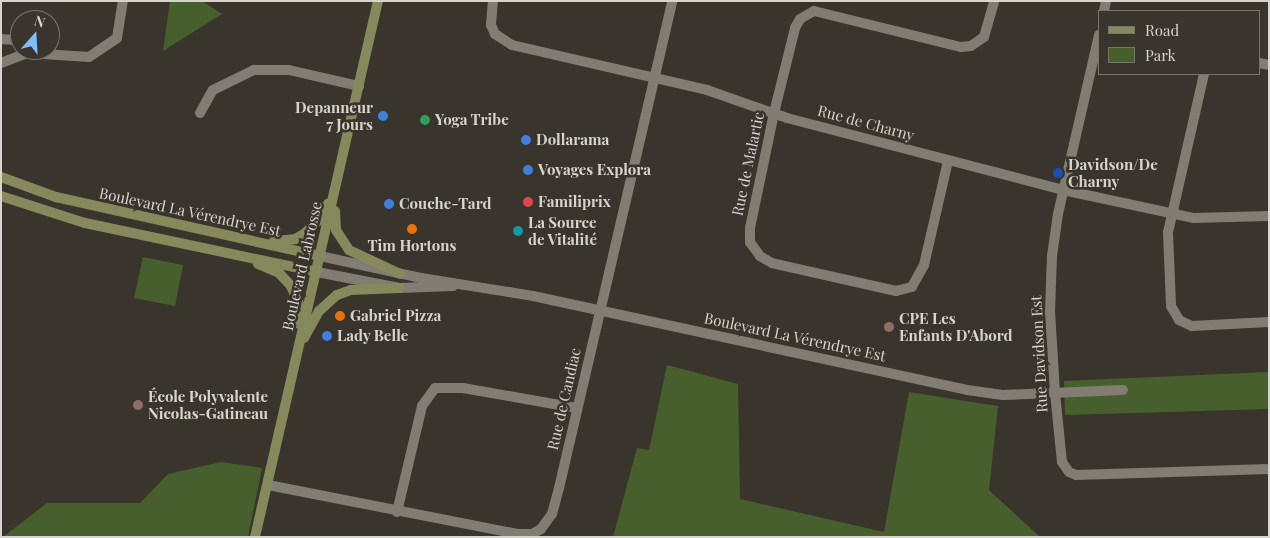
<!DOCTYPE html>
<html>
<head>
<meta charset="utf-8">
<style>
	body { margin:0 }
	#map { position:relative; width:1270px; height:538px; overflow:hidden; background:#39352c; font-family:"Playfair Display",serif }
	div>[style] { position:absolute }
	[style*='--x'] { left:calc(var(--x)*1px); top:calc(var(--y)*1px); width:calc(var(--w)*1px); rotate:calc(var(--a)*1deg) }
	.green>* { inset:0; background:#465f2d }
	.minor>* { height:10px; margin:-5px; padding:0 5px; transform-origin:5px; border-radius:5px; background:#817d72 }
	.tertiary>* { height:10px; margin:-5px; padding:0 5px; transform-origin:5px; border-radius:5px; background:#817d72 }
	.secondary>* { height:10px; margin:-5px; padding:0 5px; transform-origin:5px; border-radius:5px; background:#85895c }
	.dots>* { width:14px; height:14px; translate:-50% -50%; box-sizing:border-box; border:2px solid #39352c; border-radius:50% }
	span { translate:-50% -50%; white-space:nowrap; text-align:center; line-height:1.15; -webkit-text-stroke:5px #39352c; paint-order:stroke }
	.poi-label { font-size:15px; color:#d7d4cf; font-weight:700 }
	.right { translate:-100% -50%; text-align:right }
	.left { translate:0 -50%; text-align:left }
	.street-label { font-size:15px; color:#d7d4cf }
	.frame { position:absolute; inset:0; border:2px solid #d7d4cf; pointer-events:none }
	.legend { position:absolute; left:1098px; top:10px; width:162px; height:65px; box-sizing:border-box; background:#39352c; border:1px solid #78756d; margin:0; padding:6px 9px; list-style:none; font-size:15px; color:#d7d4cf }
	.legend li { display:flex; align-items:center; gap:10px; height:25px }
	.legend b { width:25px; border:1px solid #78756d }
	.north { position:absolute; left:10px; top:10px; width:50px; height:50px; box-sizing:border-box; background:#39352c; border:1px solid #78756d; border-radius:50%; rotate:19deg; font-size:14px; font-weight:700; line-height:20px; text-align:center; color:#d7d4cf }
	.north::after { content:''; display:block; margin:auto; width:18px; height:22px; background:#7ebdf9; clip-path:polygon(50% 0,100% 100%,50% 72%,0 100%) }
</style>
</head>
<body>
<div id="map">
	<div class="green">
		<i style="clip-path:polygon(170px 1px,202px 1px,222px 14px,163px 51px)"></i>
		<i style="clip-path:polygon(143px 257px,183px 265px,175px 306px,134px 298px)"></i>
		<i style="clip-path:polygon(667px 365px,738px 384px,740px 499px,884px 532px,909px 392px,998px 406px,989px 490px,1040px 537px,613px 537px,637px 448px,649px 450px)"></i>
		<i style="clip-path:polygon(1269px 372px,1269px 409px,1065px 415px,1064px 381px)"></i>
		<i style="clip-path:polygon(221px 462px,262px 468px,248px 537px,3px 537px,47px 503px,140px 503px,168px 474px)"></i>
	</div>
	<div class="minor">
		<i style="--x:493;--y:1;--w:24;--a:95"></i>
		<i style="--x:491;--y:25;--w:10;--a:66"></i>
		<i style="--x:495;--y:34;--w:20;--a:33"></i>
		<i style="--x:512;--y:45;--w:200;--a:13"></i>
		<i style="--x:707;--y:90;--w:85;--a:19.3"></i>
		<i style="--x:787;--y:118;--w:285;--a:14.6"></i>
		<i style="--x:1063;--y:190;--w:134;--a:12.1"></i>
		<i style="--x:1194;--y:218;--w:75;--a:-1.5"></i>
		<i style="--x:1;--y:39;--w:14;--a:4"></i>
		<i style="--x:15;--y:40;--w:7;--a:45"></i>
		<i style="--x:1;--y:63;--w:28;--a:-21"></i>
		<i style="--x:27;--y:53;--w:62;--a:3.7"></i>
		<i style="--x:89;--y:57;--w:34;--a:-34"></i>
		<i style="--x:117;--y:38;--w:37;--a:-81"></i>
		<i style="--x:1259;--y:63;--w:10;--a:11"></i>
		<i style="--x:1204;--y:74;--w:163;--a:102.8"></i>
		<i style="--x:1168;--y:233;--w:73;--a:87.6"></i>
		<i style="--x:1171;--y:306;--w:16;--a:60"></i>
		<i style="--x:1179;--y:320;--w:14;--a:25"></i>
		<i style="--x:1192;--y:326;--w:77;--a:-3"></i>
		<i style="--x:200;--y:113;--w:26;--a:-61"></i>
		<i style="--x:213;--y:90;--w:46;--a:-26"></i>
		<i style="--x:254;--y:70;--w:35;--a:0"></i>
		<i style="--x:289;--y:70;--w:72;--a:12.9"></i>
		<i style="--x:948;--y:161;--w:107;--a:103"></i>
		<i style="--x:924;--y:265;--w:25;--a:119"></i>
		<i style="--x:912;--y:287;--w:16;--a:166"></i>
		<i style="--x:896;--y:291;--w:127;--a:-167.3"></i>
		<i style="--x:772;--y:263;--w:14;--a:-150"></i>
		<i style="--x:760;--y:256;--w:17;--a:-126"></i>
		<i style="--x:750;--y:242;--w:14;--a:-90"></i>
		<i style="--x:750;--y:228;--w:117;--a:-78.2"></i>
		<i style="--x:774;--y:113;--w:88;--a:-76.1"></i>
		<i style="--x:795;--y:28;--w:10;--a:-61"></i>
		<i style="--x:800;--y:19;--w:16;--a:-30"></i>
		<i style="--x:814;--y:11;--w:151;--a:13.8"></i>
		<i style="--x:961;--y:47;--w:10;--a:-6"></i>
		<i style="--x:971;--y:46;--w:16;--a:-35"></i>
		<i style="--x:984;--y:37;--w:37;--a:-74"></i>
		<i style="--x:1055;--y:393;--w:69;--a:84.2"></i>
		<i style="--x:1062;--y:462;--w:12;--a:55"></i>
		<i style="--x:1069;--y:472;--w:8;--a:23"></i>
		<i style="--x:1076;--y:475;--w:193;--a:-1.8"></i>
		<i style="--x:268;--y:485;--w:254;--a:11.1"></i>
		<i style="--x:517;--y:534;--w:15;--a:0"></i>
		<i style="--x:532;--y:534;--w:10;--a:-29"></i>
		<i style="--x:541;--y:529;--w:19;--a:-54"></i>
		<i style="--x:552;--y:514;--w:27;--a:-75"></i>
		<i style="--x:559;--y:488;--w:500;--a:-76.9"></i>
		<i style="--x:397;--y:512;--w:109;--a:-76.7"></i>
		<i style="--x:422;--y:406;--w:22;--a:-54"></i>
		<i style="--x:435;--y:388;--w:28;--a:0"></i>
		<i style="--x:463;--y:388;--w:115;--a:10"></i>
	</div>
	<div class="tertiary">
		<i style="--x:1104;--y:11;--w:10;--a:-79"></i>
		<i style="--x:320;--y:256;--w:103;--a:12.3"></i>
		<i style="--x:421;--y:278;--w:113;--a:9.1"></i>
		<i style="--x:533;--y:296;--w:444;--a:12.2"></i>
		<i style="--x:967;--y:390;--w:36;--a:8"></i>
		<i style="--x:1003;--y:395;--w:120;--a:-2.4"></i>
		<i style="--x:317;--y:272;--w:84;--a:11"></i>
		<i style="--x:399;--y:288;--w:54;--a:-2.1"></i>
		<i style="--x:1055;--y:393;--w:81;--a:-93.5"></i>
		<i style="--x:1050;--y:312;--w:56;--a:-88"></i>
		<i style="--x:1052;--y:256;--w:42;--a:-81.9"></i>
		<i style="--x:1058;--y:214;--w:184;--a:-77.1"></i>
	</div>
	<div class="secondary">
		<i style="--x:1;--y:177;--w:59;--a:20"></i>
		<i style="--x:56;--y:197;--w:271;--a:12.6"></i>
		<i style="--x:1;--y:196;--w:88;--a:17.8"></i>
		<i style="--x:85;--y:223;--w:237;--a:11.9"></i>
		<i style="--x:335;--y:211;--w:19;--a:87"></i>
		<i style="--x:336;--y:230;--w:24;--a:57"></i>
		<i style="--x:349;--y:250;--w:56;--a:25.2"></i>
		<i style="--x:274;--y:241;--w:21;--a:-5"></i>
		<i style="--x:295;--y:239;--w:10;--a:-29"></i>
		<i style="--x:304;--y:234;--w:19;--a:-43"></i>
		<i style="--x:318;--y:221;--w:20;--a:-60"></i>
		<i style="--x:258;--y:264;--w:23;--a:23"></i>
		<i style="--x:279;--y:273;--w:18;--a:47"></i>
		<i style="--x:291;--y:286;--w:20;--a:66"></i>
		<i style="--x:299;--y:304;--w:20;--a:90"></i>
		<i style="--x:304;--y:338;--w:31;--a:-61"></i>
		<i style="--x:319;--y:311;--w:24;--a:-42"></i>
		<i style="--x:337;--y:295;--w:15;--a:-20"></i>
		<i style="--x:351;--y:290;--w:48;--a:-2.4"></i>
		<i style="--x:255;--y:537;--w:550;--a:-77.08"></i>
	</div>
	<div class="dots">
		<i style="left:383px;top:116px;background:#3f7fe0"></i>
		<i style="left:425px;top:120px;background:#2e9e5b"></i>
		<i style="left:526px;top:140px;background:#3f7fe0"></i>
		<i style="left:528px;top:170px;background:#3f7fe0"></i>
		<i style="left:1058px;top:173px;background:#1a4fb4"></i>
		<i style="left:528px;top:202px;background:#e0444e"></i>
		<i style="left:389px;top:204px;background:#3f7fe0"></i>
		<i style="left:412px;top:229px;background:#e8710a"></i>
		<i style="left:518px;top:231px;background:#0f9aa8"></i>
		<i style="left:340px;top:316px;background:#e8710a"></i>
		<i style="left:889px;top:327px;background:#8d6e63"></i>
		<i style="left:327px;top:336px;background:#3f7fe0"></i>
		<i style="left:138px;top:405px;background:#8d6e63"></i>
	</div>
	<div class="poi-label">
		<span class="right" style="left:373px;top:116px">Depanneur<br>7 Jours</span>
		<span class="left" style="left:435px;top:120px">Yoga Tribe</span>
		<span class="left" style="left:536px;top:140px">Dollarama</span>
		<span class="left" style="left:1068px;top:173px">Davidson/De<br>Charny</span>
		<span class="left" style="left:538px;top:170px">Voyages Explora</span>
		<span class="left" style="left:538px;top:202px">Familiprix</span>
		<span class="left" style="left:399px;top:204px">Couche-Tard</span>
		<span class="left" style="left:528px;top:231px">La Source<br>de Vitalité</span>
		<span style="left:412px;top:246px">Tim Hortons</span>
		<span class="left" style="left:350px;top:316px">Gabriel Pizza</span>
		<span class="left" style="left:899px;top:327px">CPE Les<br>Enfants D'Abord</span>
		<span class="left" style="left:337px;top:336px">Lady Belle</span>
		<span class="left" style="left:148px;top:405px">École Polyvalente<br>Nicolas-Gatineau</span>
	</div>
	<div class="street-label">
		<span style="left:866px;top:123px;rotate:15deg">Rue de Charny</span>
		<span style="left:748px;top:164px;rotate:-78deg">Rue de Malartic</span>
		<span style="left:190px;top:212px;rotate:12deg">Boulevard La Vérendrye Est</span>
		<span style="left:302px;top:266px;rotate:-77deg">Boulevard Labrosse</span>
		<span style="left:795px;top:337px;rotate:12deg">Boulevard La Vérendrye Est</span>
		<span style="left:1039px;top:354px;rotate:-93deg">Rue Davidson Est</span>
		<span style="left:564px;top:399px;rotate:-77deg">Rue de Candiac</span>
	</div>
	<div class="frame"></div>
	<ul class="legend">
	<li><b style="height:6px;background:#85895c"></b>Road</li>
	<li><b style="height:14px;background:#465f2d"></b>Park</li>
	</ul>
	<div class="north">N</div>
</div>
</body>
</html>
